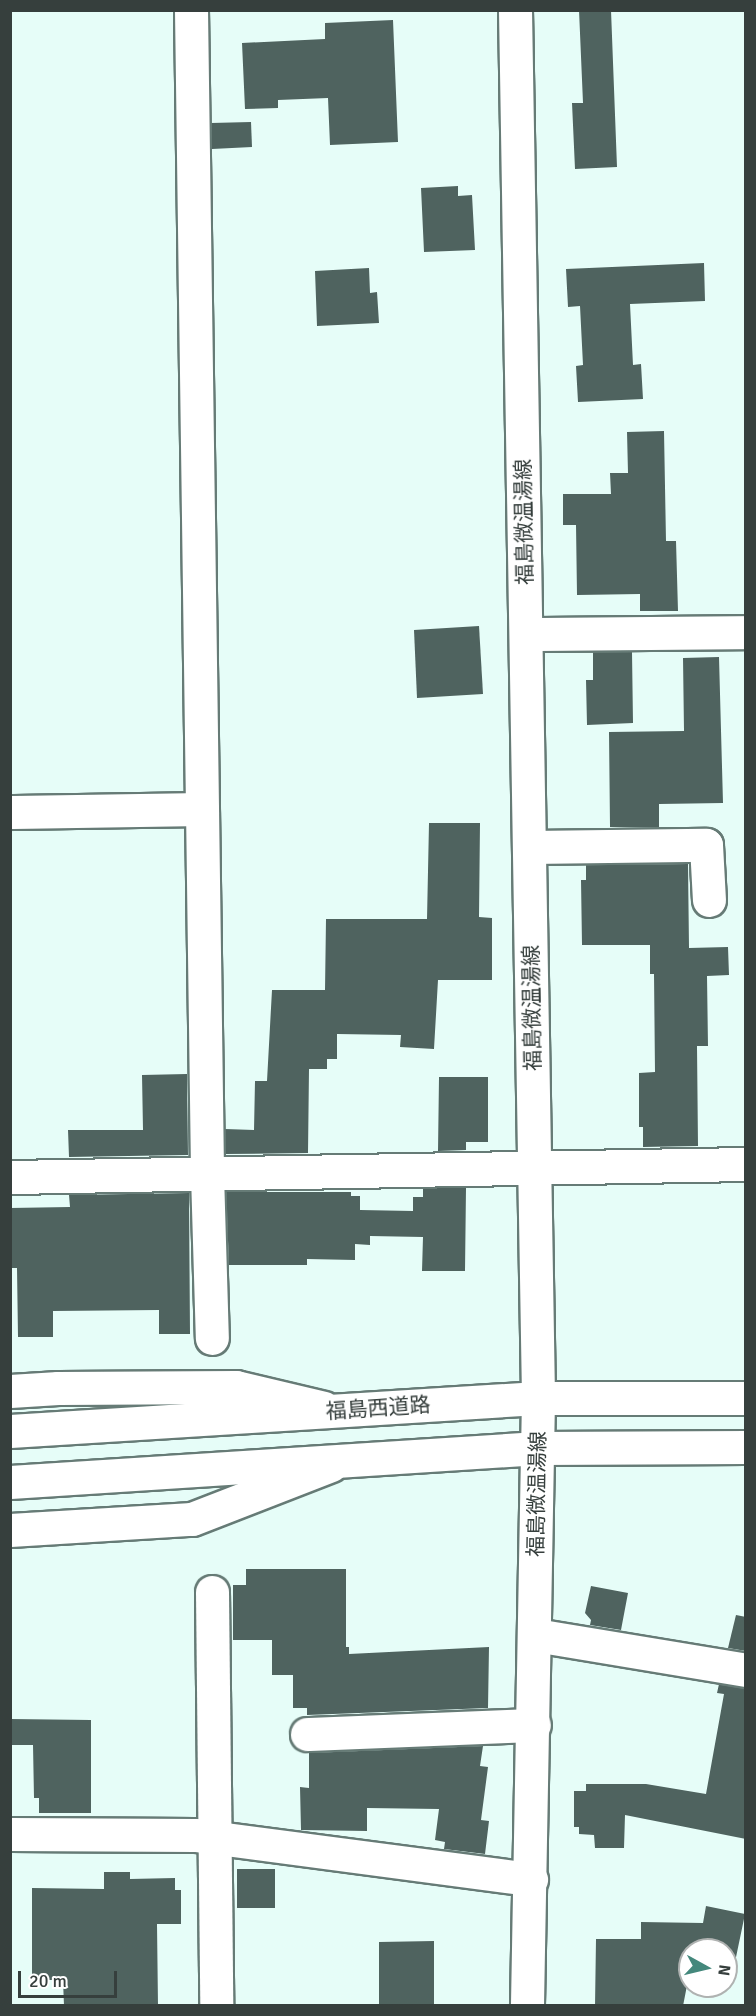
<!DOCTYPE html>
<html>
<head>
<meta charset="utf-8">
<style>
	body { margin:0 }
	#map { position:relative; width:756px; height:2016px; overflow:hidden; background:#e6fdf8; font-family:Signika,"Noto Sans JP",sans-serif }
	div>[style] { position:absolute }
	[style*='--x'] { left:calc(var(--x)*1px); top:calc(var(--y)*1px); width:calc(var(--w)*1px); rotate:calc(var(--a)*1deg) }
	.building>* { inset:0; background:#4f635f }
	.roads { filter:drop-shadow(2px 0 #667b76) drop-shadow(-2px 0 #667b76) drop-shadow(0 2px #667b76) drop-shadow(0 -2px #667b76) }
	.minor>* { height:33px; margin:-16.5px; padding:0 16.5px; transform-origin:16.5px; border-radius:16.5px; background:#fff }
	.major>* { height:33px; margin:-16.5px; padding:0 16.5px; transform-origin:16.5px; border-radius:16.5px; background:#fff }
	.highway>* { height:33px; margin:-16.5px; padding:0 16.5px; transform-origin:16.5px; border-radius:16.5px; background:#fff }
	span { translate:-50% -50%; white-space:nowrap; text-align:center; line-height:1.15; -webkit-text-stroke:6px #fff; paint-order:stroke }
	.street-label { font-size:21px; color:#363f3d }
	.frame { position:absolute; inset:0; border:12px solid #363f3d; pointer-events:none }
	.north { position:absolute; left:678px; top:1938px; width:60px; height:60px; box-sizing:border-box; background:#fff; border:2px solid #afb2b1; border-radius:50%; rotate:98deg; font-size:16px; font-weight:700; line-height:24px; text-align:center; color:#363f3d }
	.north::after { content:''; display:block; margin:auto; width:21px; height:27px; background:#44887c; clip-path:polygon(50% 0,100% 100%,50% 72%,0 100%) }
	.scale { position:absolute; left:18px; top:1971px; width:99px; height:27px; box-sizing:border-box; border:3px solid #363f3d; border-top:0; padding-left:8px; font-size:18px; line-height:21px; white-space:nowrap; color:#363f3d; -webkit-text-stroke:4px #fff; paint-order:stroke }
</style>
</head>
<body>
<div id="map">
	<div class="building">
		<i style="clip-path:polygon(579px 10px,611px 10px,617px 167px,575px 169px,572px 103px,583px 103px)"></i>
		<i style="clip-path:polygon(393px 20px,398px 142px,330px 145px,328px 98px,278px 100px,278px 108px,245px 109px,242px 43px,325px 39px,325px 23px)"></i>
		<i style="clip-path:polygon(251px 122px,252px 147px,212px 149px,211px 123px)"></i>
		<i style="clip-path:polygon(458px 186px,458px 196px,472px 195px,475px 250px,424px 252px,421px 188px)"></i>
		<i style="clip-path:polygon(704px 263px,705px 301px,630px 304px,633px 365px,641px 364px,643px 399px,578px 402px,576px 366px,583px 365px,580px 306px,568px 307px,566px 269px)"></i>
		<i style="clip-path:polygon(369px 268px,370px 293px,377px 292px,379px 323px,317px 326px,315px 271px)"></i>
		<i style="clip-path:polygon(664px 431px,666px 541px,676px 541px,678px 611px,640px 611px,640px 594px,577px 595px,576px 525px,563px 525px,563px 494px,611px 494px,610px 473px,628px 473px,627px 432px)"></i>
		<i style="clip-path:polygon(479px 626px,483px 694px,417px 698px,414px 630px)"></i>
		<i style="clip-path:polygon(593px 652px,632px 652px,633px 723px,587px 725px,586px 680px,593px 680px)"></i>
		<i style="clip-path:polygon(719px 657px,723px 803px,659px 804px,659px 827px,610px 827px,609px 732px,684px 731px,683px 658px)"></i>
		<i style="clip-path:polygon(429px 823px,480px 823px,479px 917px,492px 918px,492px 980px,438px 980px,434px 1049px,400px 1047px,401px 1035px,337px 1034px,337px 1059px,327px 1059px,327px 1069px,309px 1069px,308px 1153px,225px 1154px,225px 1129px,254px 1130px,255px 1081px,267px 1081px,272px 990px,325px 990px,326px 919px,427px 919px)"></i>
		<i style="clip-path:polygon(688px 864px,689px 948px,728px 947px,729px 975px,707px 976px,708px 1046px,697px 1046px,698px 1146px,643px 1147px,643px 1127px,639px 1127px,639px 1073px,655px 1072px,654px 974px,650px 974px,650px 945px,582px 945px,581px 880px,586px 880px,586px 865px)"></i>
		<i style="clip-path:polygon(187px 1074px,188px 1155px,69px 1157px,68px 1130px,143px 1130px,142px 1075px)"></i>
		<i style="clip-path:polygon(439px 1077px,488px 1077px,488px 1142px,466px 1142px,466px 1150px,438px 1151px)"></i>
		<i style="clip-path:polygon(423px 1188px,466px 1188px,465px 1271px,422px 1271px,423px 1237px,370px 1236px,370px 1245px,355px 1244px,355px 1260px,307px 1259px,307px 1265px,229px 1265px,226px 1192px,351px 1192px,351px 1196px,360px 1196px,360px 1210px,413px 1211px,413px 1197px,423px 1197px)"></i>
		<i style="clip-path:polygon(189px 1193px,190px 1334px,159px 1334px,159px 1310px,53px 1311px,53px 1337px,18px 1337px,17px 1268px,10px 1268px,10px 1208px,70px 1207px,69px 1195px)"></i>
		<i style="clip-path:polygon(246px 1569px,346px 1569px,346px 1647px,349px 1647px,349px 1654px,489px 1647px,488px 1708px,307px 1715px,307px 1708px,293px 1708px,293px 1675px,272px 1675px,272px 1640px,233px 1640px,233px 1585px,246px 1585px)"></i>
		<i style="clip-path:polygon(591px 1586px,628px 1593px,621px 1630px,590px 1625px,591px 1620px,585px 1613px)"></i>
		<i style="clip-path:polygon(736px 1615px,746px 1617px,746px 1651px,728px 1648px)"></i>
		<i style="clip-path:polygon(719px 1684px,746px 1688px,746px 1839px,625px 1815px,624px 1848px,595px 1848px,594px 1835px,579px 1834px,579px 1827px,574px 1827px,574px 1791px,586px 1791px,586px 1784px,646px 1784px,706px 1794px,724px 1694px,717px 1693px)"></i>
		<i style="clip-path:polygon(10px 1719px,91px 1720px,91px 1813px,39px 1813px,39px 1798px,34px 1798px,33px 1745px,10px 1745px)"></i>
		<i style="clip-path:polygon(483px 1746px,480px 1766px,488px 1767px,481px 1820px,489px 1821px,485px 1854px,444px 1849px,445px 1842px,435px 1840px,439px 1809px,367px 1808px,367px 1831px,301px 1830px,300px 1787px,309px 1788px,309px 1753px)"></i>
		<i style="clip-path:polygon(237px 1869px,275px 1869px,275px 1908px,237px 1908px)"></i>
		<i style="clip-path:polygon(104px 1872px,130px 1872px,130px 1879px,175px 1878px,175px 1890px,181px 1890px,181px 1924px,157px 1924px,158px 2006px,64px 2006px,63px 1980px,32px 1980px,32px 1888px,104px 1889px)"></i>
		<i style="clip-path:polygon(706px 1906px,745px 1914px,735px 1962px,726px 1960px,726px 1950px,690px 1950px,690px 1970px,683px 2006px,595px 2006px,596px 1939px,641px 1939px,641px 1922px,703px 1923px)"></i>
		<i style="clip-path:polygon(434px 1941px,434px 2006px,379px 2006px,379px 1942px)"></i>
	</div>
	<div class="roads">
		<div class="minor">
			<i style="--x:191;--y:10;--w:1164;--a:89.21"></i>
			<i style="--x:207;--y:1174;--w:164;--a:88.3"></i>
			<i style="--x:527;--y:634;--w:219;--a:-0.5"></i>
			<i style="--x:10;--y:812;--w:192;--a:-0.9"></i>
			<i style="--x:530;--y:847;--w:176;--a:-0.7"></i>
			<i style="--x:706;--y:845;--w:55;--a:86.9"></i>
			<i style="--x:10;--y:1177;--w:736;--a:-1.01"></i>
			<i style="--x:10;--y:1391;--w:48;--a:-3.6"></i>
			<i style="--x:58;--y:1388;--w:178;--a:-0.3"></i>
			<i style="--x:236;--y:1387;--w:90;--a:13.4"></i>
			<i style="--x:10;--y:1530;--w:182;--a:-3.5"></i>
			<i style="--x:192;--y:1519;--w:149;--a:-21.2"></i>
			<i style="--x:212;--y:1592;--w:414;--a:89.4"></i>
			<i style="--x:535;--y:1635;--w:214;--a:9.4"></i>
			<i style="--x:307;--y:1734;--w:227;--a:-2.3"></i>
			<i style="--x:10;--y:1834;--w:185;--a:0.3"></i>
			<i style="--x:195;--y:1835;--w:339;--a:7.5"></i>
		</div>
		<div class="major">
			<i style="--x:515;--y:10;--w:1388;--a:89.05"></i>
			<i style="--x:538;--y:1398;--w:608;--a:91.04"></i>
		</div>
		<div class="highway">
			<i style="--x:10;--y:1431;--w:529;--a:-3.58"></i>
			<i style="--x:538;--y:1398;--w:208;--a:0"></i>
			<i style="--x:10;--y:1482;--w:529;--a:-3.68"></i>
			<i style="--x:538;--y:1448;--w:208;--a:-0.3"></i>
		</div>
	</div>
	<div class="street-label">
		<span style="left:524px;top:522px;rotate:-91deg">福島微温湯線</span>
		<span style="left:532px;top:1008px;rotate:-91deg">福島微温湯線</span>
		<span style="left:378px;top:1408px;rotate:-4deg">福島西道路</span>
		<span style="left:537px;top:1494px;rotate:-89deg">福島微温湯線</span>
	</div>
	<div class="frame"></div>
	<div class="north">N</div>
	<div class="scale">20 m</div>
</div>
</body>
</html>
